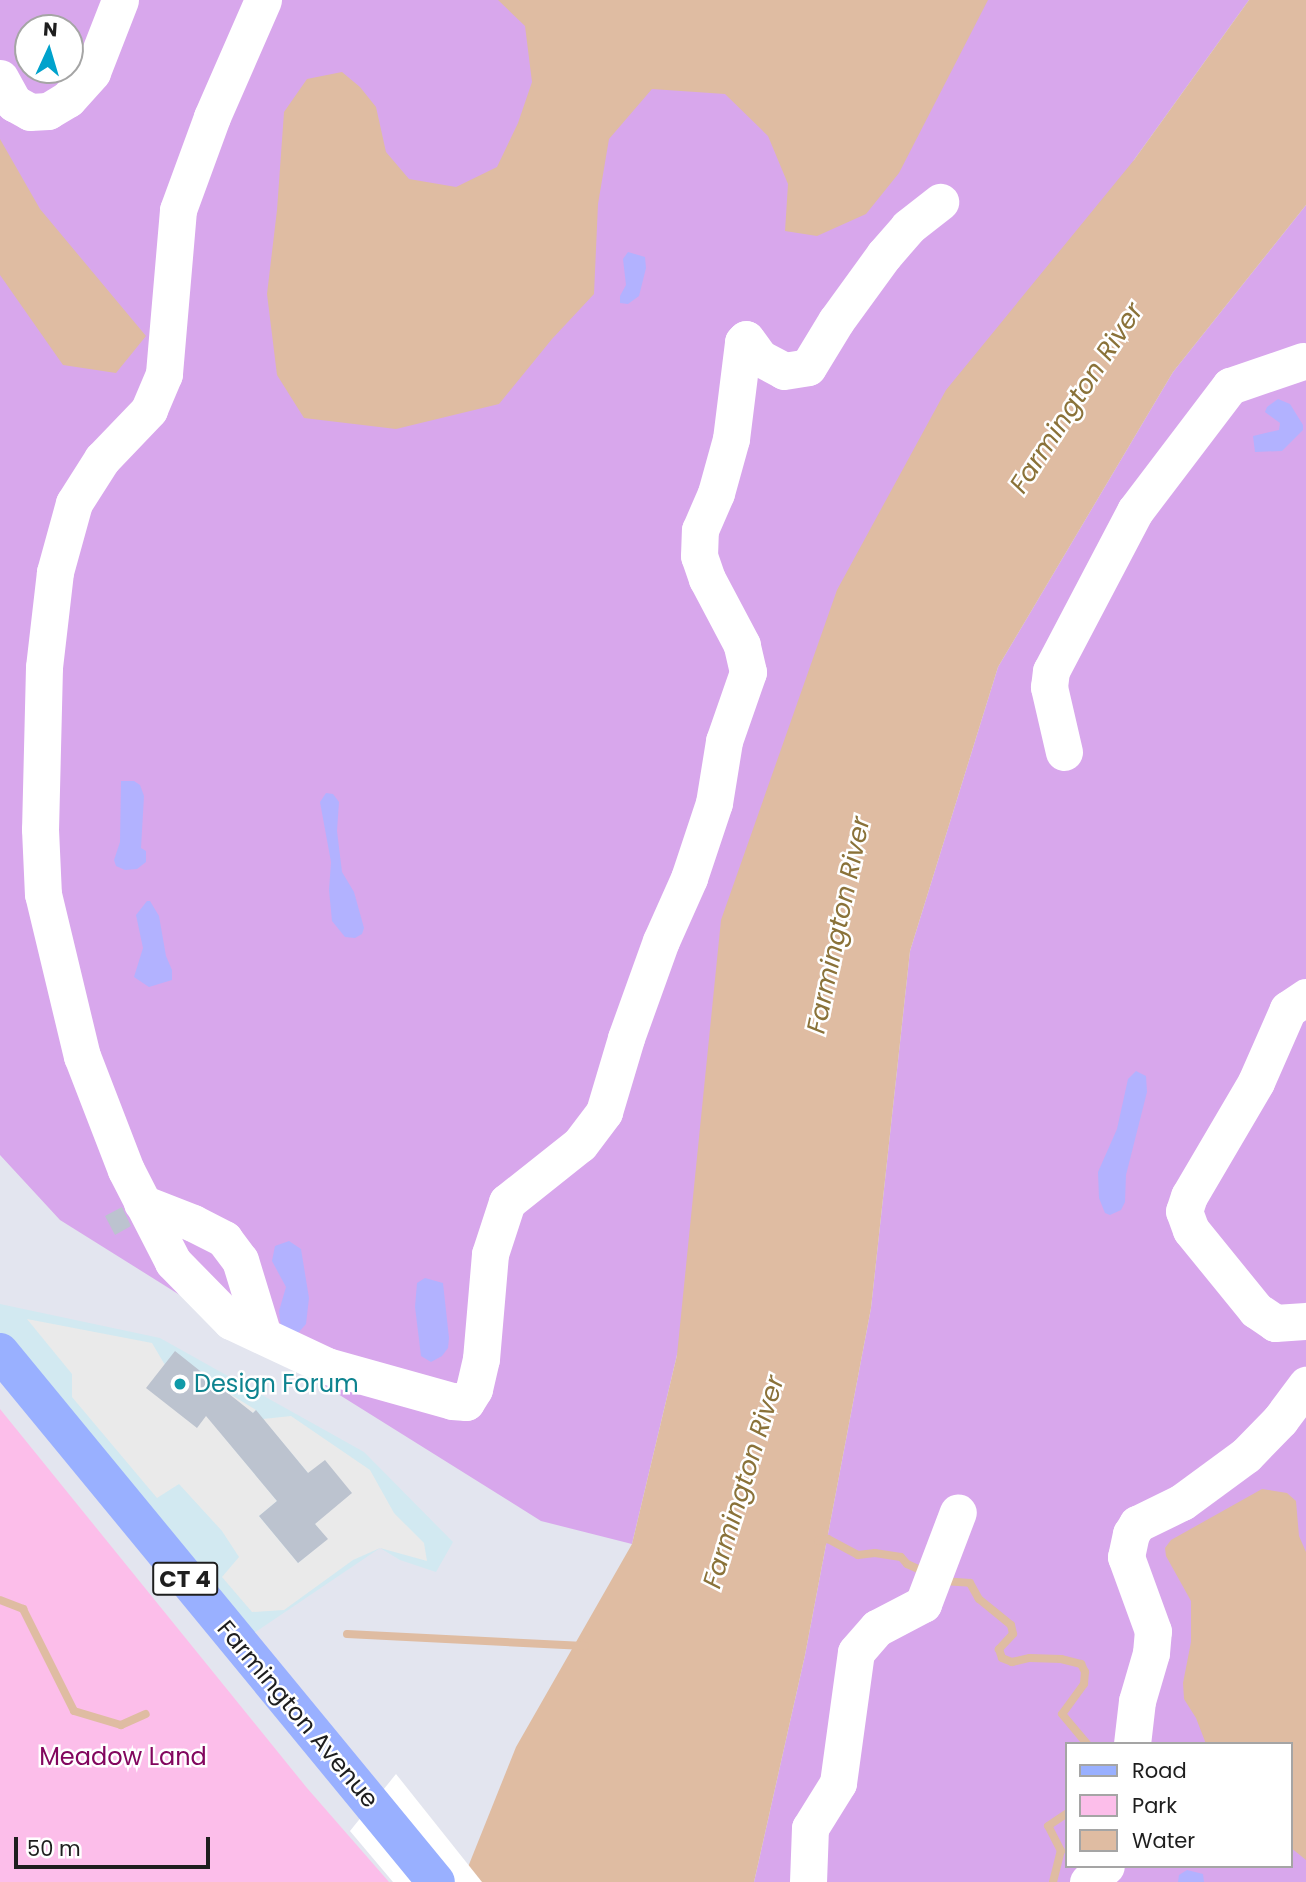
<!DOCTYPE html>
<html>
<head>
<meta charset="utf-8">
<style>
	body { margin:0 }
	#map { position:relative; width:1306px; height:1882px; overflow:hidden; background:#e3e5ef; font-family:Poppins,sans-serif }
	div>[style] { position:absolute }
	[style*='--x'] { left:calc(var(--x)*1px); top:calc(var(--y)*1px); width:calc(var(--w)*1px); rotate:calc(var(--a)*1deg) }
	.commercial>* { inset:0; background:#d2e9f1 }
	.grass>* { inset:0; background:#d8a7ec }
	.sand>* { inset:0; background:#b2b2ff }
	.park>* { inset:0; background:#fcbeea }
	.parking>* { inset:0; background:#eaeaea }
	.water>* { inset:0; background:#dfbca2 }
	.pier>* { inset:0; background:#fff }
	.stream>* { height:8px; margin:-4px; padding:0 4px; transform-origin:4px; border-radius:4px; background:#dfbca2 }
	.building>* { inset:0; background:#bcc3cf }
	.minor>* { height:37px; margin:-18.5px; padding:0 18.5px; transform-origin:18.5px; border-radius:18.5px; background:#fff }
	.major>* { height:38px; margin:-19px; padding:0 19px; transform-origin:19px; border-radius:19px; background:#99b0ff }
	.dots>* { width:19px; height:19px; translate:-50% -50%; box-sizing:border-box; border:4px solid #fff; border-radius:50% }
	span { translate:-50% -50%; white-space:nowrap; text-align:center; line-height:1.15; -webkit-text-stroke:5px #fff; paint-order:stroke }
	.shield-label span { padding:2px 5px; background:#fff; border:2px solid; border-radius:5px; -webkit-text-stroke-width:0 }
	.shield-label { font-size:23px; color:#1e1e1e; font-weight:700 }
	.culture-label { font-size:24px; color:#0d838f }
	.left { translate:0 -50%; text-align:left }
	.street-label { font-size:24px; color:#1e1e1e }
	.park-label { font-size:24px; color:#82065e }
	.water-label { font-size:26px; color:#8a7239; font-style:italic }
	.legend { position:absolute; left:1065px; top:1742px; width:228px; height:126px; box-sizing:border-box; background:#fff; border:2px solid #a5a5a5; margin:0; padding:9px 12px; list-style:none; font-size:21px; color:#1e1e1e }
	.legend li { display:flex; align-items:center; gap:14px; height:35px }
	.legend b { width:35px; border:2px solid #a5a5a5 }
	.north { position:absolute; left:14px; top:14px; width:70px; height:70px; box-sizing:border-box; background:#fff; border:2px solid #a5a5a5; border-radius:50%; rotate:4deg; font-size:19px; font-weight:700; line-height:28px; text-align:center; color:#1e1e1e }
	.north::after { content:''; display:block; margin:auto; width:24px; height:32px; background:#00a2cc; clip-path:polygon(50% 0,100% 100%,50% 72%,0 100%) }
	.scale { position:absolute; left:14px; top:1837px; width:196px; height:32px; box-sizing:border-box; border:4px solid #1e1e1e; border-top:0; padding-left:9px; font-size:21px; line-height:24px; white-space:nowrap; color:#1e1e1e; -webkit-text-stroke:5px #fff; paint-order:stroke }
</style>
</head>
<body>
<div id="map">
	<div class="commercial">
		<i style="clip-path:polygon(0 1304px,160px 1338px,364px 1452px,453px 1542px,436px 1572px,400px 1560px,380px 1548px,239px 1643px,0 1352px)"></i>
	</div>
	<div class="grass">
		<i style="clip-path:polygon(evenodd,0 0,1249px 0,1134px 160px,677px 1355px,632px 1544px,541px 1521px,60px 1220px,0 1155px,0 0,28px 28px,70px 28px,70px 70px,28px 70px,28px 28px)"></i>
		<i style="clip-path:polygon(evenodd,1306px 205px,1306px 1882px,754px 1882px,805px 1655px,871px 1308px,910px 951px,998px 667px,1173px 372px,1306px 205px,1066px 1744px,1290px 1744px,1290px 1866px,1066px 1866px,1066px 1744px)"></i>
	</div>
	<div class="sand">
		<i style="clip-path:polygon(628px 252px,645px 257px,646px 268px,639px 296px,628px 304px,620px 303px,620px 296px,626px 285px,623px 259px)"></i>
		<i style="clip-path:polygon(1278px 399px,1290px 404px,1303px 425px,1303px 430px,1282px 451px,1255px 452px,1253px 436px,1279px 430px,1280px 423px,1265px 412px,1267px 407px)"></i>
		<i style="clip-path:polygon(121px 781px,134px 781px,140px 785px,144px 796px,141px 848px,146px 851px,146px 862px,137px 869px,125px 870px,116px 866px,114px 860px,120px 842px)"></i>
		<i style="clip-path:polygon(326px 793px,333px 794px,339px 802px,337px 831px,342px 872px,354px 892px,364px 928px,362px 934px,355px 938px,345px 937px,332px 921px,329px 890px,331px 862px,320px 802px)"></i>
		<i style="clip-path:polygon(147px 901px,150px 901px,159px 916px,166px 956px,172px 970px,172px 980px,149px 987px,134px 977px,143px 948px,136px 915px)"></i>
		<i style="clip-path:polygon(1136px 1071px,1146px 1076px,1147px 1092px,1126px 1175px,1125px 1202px,1121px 1210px,1110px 1215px,1105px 1213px,1099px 1198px,1098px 1172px,1117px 1129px,1128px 1079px)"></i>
		<i style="clip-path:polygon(289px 1241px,301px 1249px,309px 1298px,306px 1324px,299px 1332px,291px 1334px,281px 1328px,279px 1311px,286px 1287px,272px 1261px,275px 1246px)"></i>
		<i style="clip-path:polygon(425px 1278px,443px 1283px,449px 1338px,448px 1348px,442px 1356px,431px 1362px,421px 1356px,415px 1307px,417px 1283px)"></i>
		<i style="clip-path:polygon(1187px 1870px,1203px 1874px,1204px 1882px,1178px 1882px,1179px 1875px)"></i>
	</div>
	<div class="park">
		<i style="clip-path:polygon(0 1409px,307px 1788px,389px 1882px,0 1882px)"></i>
	</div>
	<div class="parking">
		<i style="clip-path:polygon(27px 1319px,152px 1343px,165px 1365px,225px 1391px,256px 1410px,224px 1437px,277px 1501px,259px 1516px,298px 1563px,327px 1539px,315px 1524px,308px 1473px,263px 1419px,291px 1416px,370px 1470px,394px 1513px,424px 1543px,427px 1561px,380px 1548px,353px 1560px,284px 1610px,252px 1612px,222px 1577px,239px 1557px,222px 1531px,179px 1484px,157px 1498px,72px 1397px,72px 1374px)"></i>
	</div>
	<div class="water">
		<i style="clip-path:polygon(498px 0,988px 0,899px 173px,866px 214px,817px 236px,785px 231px,788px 184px,768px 136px,725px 94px,652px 89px,609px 139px,598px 204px,594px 294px,552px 339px,499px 404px,396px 429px,304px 418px,277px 375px,267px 294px,277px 210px,284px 112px,307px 79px,342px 72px,360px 87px,376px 107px,386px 152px,409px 179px,456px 187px,497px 167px,518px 123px,532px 82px,525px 26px)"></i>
		<i style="clip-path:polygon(1249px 0,1306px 0,1306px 205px,1173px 372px,998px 667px,910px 951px,871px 1308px,805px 1655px,754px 1882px,462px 1882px,516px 1747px,632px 1544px,677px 1355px,721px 920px,837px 590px,946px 390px,1134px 160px)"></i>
		<i style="clip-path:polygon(0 139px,40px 209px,146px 336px,116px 373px,63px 365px,0 275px)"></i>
		<i style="clip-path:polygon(1262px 1489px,1287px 1493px,1296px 1501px,1299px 1536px,1306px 1552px,1306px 1860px,1290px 1847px,1290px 1744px,1206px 1744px,1196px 1718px,1184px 1699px,1183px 1683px,1191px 1642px,1191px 1601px,1166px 1556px,1165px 1548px,1171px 1540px)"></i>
	</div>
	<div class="pier">
		<i style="clip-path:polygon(396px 1774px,482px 1882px,393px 1882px,350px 1831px)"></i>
	</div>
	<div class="stream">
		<i style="--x:818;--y:1541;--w:10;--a:-11"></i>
		<i style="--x:828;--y:1539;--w:34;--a:28"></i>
		<i style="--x:858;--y:1555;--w:17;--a:-7"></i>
		<i style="--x:875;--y:1553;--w:26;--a:9"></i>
		<i style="--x:901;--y:1557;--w:9;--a:49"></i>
		<i style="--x:907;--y:1564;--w:20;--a:24"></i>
		<i style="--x:943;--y:1581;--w:27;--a:4"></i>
		<i style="--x:970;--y:1583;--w:18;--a:61"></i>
		<i style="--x:979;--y:1599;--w:41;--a:39.1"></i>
		<i style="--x:1011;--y:1625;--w:9;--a:77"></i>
		<i style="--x:1013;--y:1634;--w:21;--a:133"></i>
		<i style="--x:999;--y:1649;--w:9;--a:72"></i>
		<i style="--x:1002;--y:1658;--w:11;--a:22"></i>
		<i style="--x:1012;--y:1662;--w:18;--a:-13"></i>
		<i style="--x:1030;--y:1658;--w:31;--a:2"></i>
		<i style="--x:1061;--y:1659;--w:21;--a:14"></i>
		<i style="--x:1081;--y:1664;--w:9;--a:63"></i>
		<i style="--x:1085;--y:1672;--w:12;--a:95"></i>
		<i style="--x:1084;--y:1684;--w:37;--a:126"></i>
		<i style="--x:1062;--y:1714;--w:39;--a:50"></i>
		<i style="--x:0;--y:1600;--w:25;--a:21"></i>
		<i style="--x:23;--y:1609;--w:114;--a:63.4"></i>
		<i style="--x:74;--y:1711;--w:49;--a:16.6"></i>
		<i style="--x:121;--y:1725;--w:27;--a:-24"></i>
		<i style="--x:347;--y:1634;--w:238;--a:2.9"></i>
		<i style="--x:1053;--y:1882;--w:32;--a:-76"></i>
		<i style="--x:1061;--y:1851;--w:28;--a:-117"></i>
		<i style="--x:1048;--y:1826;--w:22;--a:-34"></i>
	</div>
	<div class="building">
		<i style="clip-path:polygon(122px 1207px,131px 1226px,115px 1235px,105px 1216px)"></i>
		<i style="clip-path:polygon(175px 1351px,253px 1413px,256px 1410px,308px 1473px,325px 1460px,352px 1493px,315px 1524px,328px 1539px,298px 1563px,259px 1516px,277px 1501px,206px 1416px,197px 1428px,146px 1388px)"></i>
	</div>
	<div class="minor">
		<i style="--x:263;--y:0;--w:128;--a:113.6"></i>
		<i style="--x:212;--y:117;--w:99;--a:110.1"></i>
		<i style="--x:178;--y:210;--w:165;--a:94.9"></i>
		<i style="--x:164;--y:374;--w:39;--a:113"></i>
		<i style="--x:149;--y:410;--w:68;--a:133.8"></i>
		<i style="--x:102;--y:459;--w:52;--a:122.5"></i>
		<i style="--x:74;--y:503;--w:72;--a:105.4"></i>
		<i style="--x:55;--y:572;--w:96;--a:96.6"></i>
		<i style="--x:44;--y:667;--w:162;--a:91.4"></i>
		<i style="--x:40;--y:829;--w:65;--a:87.4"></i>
		<i style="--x:43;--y:894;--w:167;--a:76.5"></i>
		<i style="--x:82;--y:1056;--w:122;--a:68.9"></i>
		<i style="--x:126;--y:1170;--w:103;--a:62.9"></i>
		<i style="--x:173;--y:1262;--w:83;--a:45.5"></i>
		<i style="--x:231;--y:1321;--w:106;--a:25.1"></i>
		<i style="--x:327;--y:1366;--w:130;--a:15.6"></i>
		<i style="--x:452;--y:1401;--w:14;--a:4"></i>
		<i style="--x:466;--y:1402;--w:15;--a:-58"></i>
		<i style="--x:474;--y:1389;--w:31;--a:-77"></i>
		<i style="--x:481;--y:1359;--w:105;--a:-85.1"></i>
		<i style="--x:490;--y:1254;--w:55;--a:-71.9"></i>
		<i style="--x:507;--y:1202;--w:93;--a:-38.5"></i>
		<i style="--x:580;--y:1144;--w:40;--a:-53"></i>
		<i style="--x:604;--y:1112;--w:77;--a:-73.4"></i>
		<i style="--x:626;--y:1038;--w:103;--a:-70.2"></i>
		<i style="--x:661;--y:941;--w:69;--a:-66"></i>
		<i style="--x:689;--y:878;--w:79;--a:-71.6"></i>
		<i style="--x:714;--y:803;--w:63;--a:-80.8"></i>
		<i style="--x:724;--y:741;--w:73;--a:-70.8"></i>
		<i style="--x:748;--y:672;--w:28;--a:-103"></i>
		<i style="--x:742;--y:645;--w:75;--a:-117.9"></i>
		<i style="--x:707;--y:579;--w:24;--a:-109"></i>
		<i style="--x:699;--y:556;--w:26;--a:-88"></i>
		<i style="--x:700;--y:530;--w:40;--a:-66.6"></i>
		<i style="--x:716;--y:493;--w:56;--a:-74.5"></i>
		<i style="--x:731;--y:439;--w:98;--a:-82.9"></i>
		<i style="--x:743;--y:342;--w:4;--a:-45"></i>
		<i style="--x:746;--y:339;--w:24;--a:54"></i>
		<i style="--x:760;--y:358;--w:27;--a:28"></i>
		<i style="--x:784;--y:371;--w:24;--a:-9"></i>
		<i style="--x:808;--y:367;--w:54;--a:-58.7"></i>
		<i style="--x:836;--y:321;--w:82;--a:-54"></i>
		<i style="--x:884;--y:255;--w:37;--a:-49"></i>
		<i style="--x:908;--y:227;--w:41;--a:-38"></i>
		<i style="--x:0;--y:78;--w:29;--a:61"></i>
		<i style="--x:14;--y:103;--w:18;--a:29"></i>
		<i style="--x:30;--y:112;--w:18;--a:-3"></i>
		<i style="--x:48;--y:111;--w:23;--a:-31"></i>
		<i style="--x:68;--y:99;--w:36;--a:-48"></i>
		<i style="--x:92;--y:72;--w:77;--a:-68.7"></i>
		<i style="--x:1064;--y:752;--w:67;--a:-103"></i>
		<i style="--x:1049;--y:687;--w:16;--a:-83"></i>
		<i style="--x:1051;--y:671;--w:181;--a:-62.3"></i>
		<i style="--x:1135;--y:511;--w:157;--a:-52.8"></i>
		<i style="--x:1230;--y:386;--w:77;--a:-18.9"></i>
		<i style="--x:1306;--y:997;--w:22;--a:146"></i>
		<i style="--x:1288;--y:1009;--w:80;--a:113.7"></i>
		<i style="--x:1256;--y:1082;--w:132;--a:120.4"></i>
		<i style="--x:1189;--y:1196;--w:16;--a:108"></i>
		<i style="--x:1184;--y:1211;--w:20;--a:70"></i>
		<i style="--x:1191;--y:1230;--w:103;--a:50.9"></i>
		<i style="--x:1256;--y:1310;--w:23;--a:34"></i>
		<i style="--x:1275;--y:1323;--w:31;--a:-4"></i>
		<i style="--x:142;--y:1203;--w:55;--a:21.4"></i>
		<i style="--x:193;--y:1223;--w:35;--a:27"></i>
		<i style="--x:224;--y:1239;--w:26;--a:53"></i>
		<i style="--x:240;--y:1260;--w:78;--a:73"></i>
		<i style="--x:1132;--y:1744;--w:43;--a:-83.4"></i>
		<i style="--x:1137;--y:1701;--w:50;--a:-73.7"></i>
		<i style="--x:1151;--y:1653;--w:22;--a:-85"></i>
		<i style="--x:1153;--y:1631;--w:79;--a:-110"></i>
		<i style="--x:1126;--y:1557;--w:24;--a:-78"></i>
		<i style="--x:1131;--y:1534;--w:12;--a:-59"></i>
		<i style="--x:1137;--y:1524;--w:50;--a:-26.1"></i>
		<i style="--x:1182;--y:1502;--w:79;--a:-36.3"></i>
		<i style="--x:1246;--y:1455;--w:49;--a:-45.8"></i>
		<i style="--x:1280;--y:1420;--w:44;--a:-53.4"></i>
		<i style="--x:808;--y:1882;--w:54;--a:-87.9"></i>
		<i style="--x:810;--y:1828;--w:53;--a:-58.1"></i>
		<i style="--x:838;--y:1783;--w:132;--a:-82.2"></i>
		<i style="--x:856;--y:1652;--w:32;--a:-49"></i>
		<i style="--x:877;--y:1628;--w:52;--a:-27.6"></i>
		<i style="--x:923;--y:1604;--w:98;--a:-69.2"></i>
		<i style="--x:1088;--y:1882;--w:24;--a:-42"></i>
	</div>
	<div class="major">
		<i style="--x:0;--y:1352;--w:686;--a:50.56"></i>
	</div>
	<div class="dots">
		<i style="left:180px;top:1384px;background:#0f9aa8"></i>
	</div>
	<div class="shield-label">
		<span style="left:185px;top:1579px">CT 4</span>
	</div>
	<div class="culture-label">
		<span class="left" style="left:194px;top:1384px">Design Forum</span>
	</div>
	<div class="street-label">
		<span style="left:298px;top:1714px;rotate:50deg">Farmington Avenue</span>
	</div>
	<div class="park-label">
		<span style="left:123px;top:1757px">Meadow Land</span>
	</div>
	<div class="water-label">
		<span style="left:1077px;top:398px;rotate:-57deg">Farmington River</span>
		<span style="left:839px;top:925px;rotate:-78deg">Farmington River</span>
		<span style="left:744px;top:1482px;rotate:-73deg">Farmington River</span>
	</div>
	<ul class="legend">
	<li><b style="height:9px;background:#99b0ff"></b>Road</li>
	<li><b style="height:19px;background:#fcbeea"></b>Park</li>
	<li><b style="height:19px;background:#dfbca2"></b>Water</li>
	</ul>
	<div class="north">N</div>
	<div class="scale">50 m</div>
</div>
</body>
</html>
